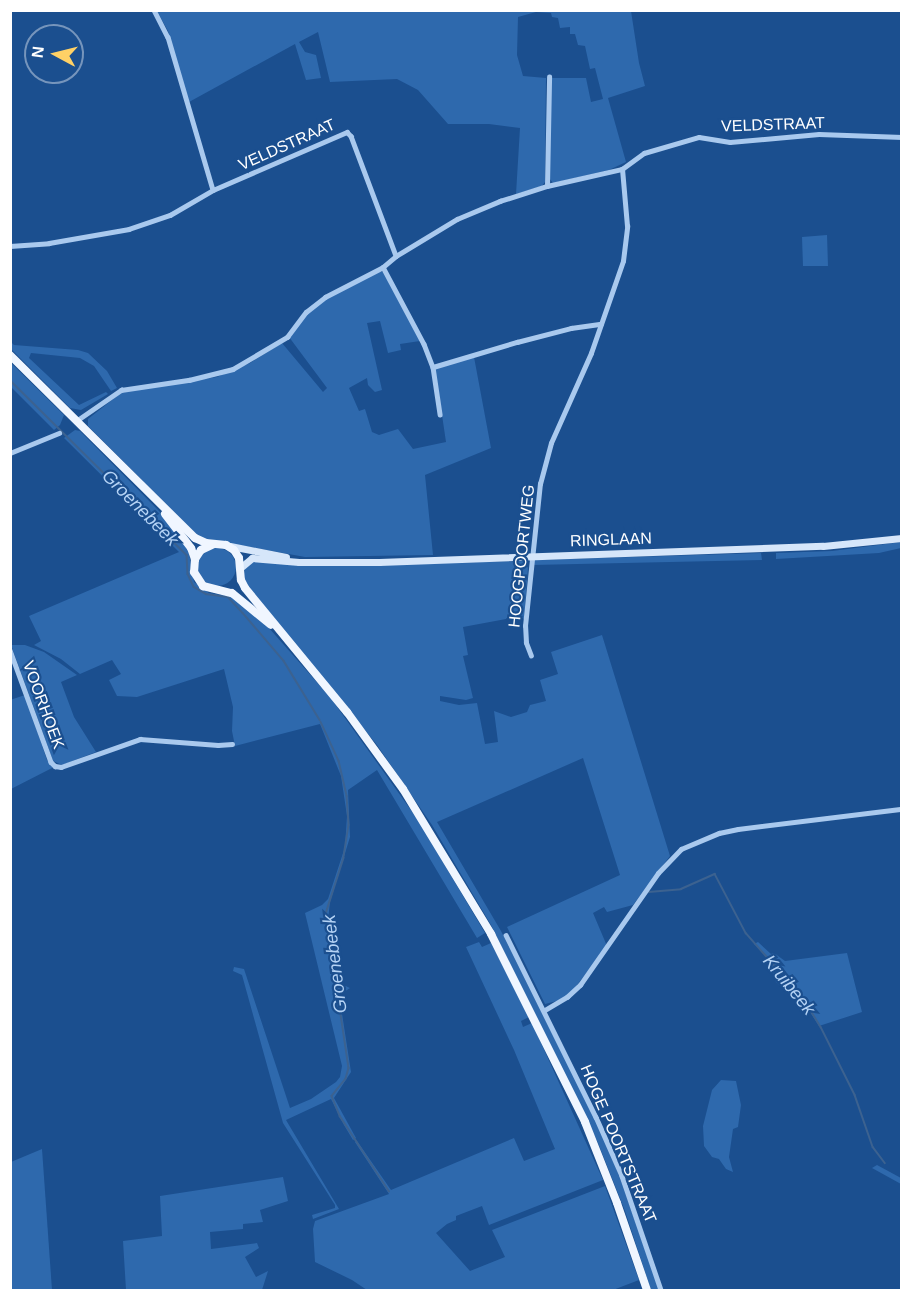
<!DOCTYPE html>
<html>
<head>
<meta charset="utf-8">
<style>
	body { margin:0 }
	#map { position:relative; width:912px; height:1301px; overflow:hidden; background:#1b4f8f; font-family:Arial,sans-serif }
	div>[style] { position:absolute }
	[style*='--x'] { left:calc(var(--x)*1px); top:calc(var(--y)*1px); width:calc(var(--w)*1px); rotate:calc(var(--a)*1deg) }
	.green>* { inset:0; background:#2e69ad }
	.round { border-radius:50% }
	.stream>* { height:1.5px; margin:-0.75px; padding:0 0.75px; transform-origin:0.75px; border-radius:0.75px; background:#3c6290 }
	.minor>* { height:4.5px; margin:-2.25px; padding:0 2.25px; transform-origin:2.25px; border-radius:2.25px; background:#a9c9ee }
	.secondary>* { height:7px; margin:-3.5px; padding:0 3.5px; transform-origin:3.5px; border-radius:3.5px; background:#d6e6fa }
	.primary>* { height:8px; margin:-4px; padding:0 4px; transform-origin:4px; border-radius:4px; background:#f0f6ff }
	span { translate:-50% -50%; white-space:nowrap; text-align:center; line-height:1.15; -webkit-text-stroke:4.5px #1b4f8f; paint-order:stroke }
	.street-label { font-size:16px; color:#fff }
	.water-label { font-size:18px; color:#b5d3f5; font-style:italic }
	.frame { position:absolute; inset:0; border:12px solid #fff; pointer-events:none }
	.north { position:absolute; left:24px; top:24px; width:60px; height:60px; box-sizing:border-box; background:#1b4f8f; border:2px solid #7695bc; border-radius:50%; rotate:277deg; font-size:16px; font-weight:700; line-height:24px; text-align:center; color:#fff }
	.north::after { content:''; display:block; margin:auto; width:21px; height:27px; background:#ffd166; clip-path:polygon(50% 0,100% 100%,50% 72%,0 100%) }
</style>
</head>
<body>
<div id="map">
	<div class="green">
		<i style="clip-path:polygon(157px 11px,631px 11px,639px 63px,645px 86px,608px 98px,626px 162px,609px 170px,553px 183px,549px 178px,550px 78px,586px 78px,591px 102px,603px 99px,595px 68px,590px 69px,585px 46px,578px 45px,575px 34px,570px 34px,570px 27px,560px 28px,558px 18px,552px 17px,551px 13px,536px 12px,518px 17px,517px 55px,523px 76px,546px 78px,545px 171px,545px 182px,542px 186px,516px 194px,520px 128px,489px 124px,448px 124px,418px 90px,397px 79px,330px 82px,318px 32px,299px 42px,305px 52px,316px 55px,321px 78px,306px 80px,295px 44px,189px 102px,168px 31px)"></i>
		<i style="clip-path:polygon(827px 235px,828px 266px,803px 266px,802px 237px)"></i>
		<i style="clip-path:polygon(377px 271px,383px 272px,420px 341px,400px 344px,401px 350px,388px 353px,380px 321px,367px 323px,382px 390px,375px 392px,368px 385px,367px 378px,349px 388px,359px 411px,365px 409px,372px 432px,379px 435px,398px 429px,413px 449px,446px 442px,435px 368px,474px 357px,491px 448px,425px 475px,433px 555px,305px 557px,205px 539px,199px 537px,88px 426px,88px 419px,122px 392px,217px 377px,250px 363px,282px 343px,323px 392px,327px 388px,289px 337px,308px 313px,326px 299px)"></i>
		<i style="clip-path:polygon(11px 342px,14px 345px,78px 350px,88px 353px,107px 371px,117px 388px,111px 391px,94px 366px,80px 358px,31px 353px,29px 358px,79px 405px,106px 392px,108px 394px,81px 410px,70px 408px,11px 349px)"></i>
		<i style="clip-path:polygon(10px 362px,64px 415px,60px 425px,54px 430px,11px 387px)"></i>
		<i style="clip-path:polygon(75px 430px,80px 431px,159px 511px,188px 547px,194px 582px,209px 593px,232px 597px,261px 619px,330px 697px,418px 820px,485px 933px,477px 938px,377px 770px,348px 790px,350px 837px,330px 902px,328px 920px,339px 983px,350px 988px,341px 994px,341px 1007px,351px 1072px,334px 1098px,356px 1138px,353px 1140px,344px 1125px,331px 1099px,286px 1120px,339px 1209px,313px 1219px,312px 1215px,335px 1208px,335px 1205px,283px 1123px,242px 975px,233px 971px,234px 967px,244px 969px,290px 1108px,311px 1099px,336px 1082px,340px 1077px,342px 1066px,305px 913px,322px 905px,328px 899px,345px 847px,347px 816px,341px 776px,320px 724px,235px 746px,232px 731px,233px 707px,224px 669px,137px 697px,117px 696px,109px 680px,121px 674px,112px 660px,80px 674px,61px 659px,34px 645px,41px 641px,29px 616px,179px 552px,64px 438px)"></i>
		<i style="clip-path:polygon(901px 542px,901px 548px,879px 553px,776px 559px,776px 553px,832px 551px)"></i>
		<i class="round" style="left:198px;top:548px;width:38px;height:38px"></i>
		<i style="clip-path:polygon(761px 553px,762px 560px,532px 565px,535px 560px)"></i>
		<i style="clip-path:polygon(256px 560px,334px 566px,524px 561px,528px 568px,524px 619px,517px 614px,510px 614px,506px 619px,463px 627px,468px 655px,463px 656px,473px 698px,466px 700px,440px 696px,440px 701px,459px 705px,477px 703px,485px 744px,498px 742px,494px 711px,511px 717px,527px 712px,530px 705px,546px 701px,540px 680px,558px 674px,551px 652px,602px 635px,670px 856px,633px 905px,607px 912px,604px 907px,593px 913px,607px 946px,574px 989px,561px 1000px,545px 1004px,507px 927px,620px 875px,583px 758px,437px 822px,501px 931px,601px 1131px,620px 1178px,659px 1290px,651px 1290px,625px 1211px,598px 1143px,491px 925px,432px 825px,377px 745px,243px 580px,245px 567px,250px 562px)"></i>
		<i style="clip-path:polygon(11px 645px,25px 645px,44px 652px,77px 675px,61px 682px,74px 717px,96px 752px,62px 765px,53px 761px)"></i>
		<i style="clip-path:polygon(25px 695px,47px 760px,54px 767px,11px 789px,10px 700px)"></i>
		<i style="clip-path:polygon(479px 942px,482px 947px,491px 943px,529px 1017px,521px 1021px,523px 1027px,532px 1023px,603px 1180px,489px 1225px,482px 1206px,456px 1216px,456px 1220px,447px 1224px,436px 1233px,470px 1271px,505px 1257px,492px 1230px,605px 1186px,639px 1280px,613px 1290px,367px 1290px,352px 1280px,315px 1262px,313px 1229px,315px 1221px,389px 1194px,355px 1142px,357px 1141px,391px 1190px,514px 1138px,524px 1161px,555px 1149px,514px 1050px,466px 947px)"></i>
		<i style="clip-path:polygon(758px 942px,771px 954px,774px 953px,785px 961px,847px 953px,862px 1012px,819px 1026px,799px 995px,789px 994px,776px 982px,766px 955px,754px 944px)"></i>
		<i style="clip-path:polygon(721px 1080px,736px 1081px,741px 1105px,738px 1127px,733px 1129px,729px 1157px,733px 1172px,726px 1169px,719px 1159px,712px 1157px,704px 1146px,703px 1126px,712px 1090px)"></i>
		<i style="clip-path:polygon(42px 1149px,52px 1290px,11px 1290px,11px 1162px)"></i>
		<i style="clip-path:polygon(877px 1165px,901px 1178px,901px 1184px,872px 1168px)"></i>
		<i style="clip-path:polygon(283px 1177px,288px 1201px,260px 1210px,263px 1222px,243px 1224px,243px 1229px,210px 1232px,211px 1249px,257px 1243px,259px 1248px,245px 1257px,256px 1277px,268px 1271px,262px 1290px,126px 1290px,123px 1241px,162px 1236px,160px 1196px)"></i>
	</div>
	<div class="stream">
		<i style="--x:10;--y:380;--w:249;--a:44.7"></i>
		<i style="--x:187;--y:555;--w:19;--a:87"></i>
		<i style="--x:188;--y:574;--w:14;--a:65"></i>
		<i style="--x:194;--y:587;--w:14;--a:30"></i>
		<i style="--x:206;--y:594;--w:22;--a:8"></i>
		<i style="--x:228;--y:597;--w:22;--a:47"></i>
		<i style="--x:243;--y:613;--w:63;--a:49.5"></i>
		<i style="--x:284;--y:661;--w:69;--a:58.6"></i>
		<i style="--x:321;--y:722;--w:43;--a:65.2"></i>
		<i style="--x:339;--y:761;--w:36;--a:77"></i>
		<i style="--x:347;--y:796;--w:29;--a:86"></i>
		<i style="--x:349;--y:825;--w:33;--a:99"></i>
		<i style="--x:344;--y:858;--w:59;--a:107.8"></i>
		<i style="--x:326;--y:914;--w:156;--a:81.5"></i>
		<i style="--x:349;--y:1068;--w:11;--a:105"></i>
		<i style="--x:346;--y:1079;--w:22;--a:129"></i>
		<i style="--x:332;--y:1096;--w:22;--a:68"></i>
		<i style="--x:340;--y:1116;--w:90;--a:56.8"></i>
		<i style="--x:649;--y:892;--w:32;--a:-5"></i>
		<i style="--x:681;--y:889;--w:37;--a:-24"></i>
		<i style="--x:715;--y:874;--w:67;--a:62.3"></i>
		<i style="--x:746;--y:933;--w:88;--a:48.7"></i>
		<i style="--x:804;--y:999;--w:33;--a:59"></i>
		<i style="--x:821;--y:1027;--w:76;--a:63.4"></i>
		<i style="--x:855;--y:1095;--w:55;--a:70.9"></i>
		<i style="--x:873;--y:1147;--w:20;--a:53"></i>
	</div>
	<div class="minor">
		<i style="--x:154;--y:10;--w:30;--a:63"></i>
		<i style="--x:168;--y:37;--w:159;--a:73.6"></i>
		<i style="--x:547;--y:186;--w:109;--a:-88.9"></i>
		<i style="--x:10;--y:246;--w:39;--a:-4"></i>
		<i style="--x:49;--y:243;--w:81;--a:-9.9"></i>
		<i style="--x:129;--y:229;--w:43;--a:-18.9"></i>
		<i style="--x:170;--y:215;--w:50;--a:-30.2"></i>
		<i style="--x:213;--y:190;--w:146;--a:-23.4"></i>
		<i style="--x:347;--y:132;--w:6;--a:45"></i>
		<i style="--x:351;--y:136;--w:128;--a:69.4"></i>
		<i style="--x:383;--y:267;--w:87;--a:62"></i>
		<i style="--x:424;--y:344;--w:25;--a:69"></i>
		<i style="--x:433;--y:367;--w:48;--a:81.5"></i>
		<i style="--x:433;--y:367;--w:88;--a:-16.6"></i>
		<i style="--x:517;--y:342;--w:56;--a:-14.5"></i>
		<i style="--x:571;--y:328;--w:30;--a:-8"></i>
		<i style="--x:76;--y:421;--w:55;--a:-34.6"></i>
		<i style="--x:121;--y:390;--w:69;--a:-8.4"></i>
		<i style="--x:189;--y:380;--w:45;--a:-14"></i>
		<i style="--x:233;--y:369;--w:63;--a:-30.7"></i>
		<i style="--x:287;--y:337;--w:31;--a:-53"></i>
		<i style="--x:306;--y:312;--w:24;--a:-38"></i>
		<i style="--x:325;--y:297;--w:65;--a:-27.3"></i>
		<i style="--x:383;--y:267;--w:17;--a:-40"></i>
		<i style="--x:396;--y:256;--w:71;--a:-31.2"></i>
		<i style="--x:457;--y:219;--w:47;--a:-22.7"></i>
		<i style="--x:500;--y:201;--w:49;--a:-17.7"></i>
		<i style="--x:547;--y:186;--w:77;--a:-12.8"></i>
		<i style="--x:622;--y:169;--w:27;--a:-36"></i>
		<i style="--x:644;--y:153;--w:57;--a:-16.2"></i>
		<i style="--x:699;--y:137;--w:31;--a:9"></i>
		<i style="--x:730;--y:142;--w:89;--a:-5.1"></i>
		<i style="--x:819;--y:134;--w:83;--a:2.1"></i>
		<i style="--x:10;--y:453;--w:53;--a:-22.2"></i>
		<i style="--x:10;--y:650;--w:119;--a:69.9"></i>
		<i style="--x:51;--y:762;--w:6;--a:45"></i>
		<i style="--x:55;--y:766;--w:6;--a:9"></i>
		<i style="--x:61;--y:767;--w:84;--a:-19.5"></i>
		<i style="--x:140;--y:739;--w:78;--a:4.4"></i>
		<i style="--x:218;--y:745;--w:14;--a:-4"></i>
		<i style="--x:531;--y:656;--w:14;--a:-111"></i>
		<i style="--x:526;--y:643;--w:17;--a:-93"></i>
		<i style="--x:525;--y:626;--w:143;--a:-84"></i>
		<i style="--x:540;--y:484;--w:42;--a:-75"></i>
		<i style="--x:551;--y:443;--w:98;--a:-66"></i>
		<i style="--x:591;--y:353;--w:97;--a:-70.8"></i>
		<i style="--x:623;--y:261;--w:35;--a:-83"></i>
		<i style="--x:627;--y:226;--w:57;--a:-95"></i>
		<i style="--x:506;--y:935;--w:203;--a:63.7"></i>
		<i style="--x:596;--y:1117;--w:64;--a:66.2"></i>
		<i style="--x:622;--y:1176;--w:120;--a:71.1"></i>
		<i style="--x:545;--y:1010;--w:26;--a:-31"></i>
		<i style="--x:567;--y:997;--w:18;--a:-43"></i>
		<i style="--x:580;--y:985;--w:136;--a:-55.1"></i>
		<i style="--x:658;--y:873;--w:33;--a:-46"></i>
		<i style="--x:681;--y:849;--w:41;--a:-22.8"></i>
		<i style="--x:719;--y:833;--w:19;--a:-12"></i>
		<i style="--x:738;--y:829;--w:165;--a:-7"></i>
	</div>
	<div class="secondary">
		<i style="--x:230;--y:546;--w:57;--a:11.1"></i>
		<i style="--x:240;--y:568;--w:16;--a:-40"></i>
		<i style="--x:252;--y:558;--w:47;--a:4.9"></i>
		<i style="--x:299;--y:562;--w:80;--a:0"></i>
		<i style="--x:379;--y:562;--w:444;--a:-2.1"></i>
		<i style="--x:823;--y:546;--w:79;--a:-5.8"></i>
	</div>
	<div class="primary">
		<i style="--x:10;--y:355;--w:260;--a:44.7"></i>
		<i style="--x:195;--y:538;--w:12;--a:24"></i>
		<i style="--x:206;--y:543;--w:20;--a:6"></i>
		<i style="--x:226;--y:545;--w:9;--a:32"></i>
		<i style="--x:234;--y:550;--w:9;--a:58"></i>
		<i style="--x:239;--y:558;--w:22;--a:85"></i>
		<i style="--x:241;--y:580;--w:9;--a:63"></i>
		<i style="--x:245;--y:588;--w:161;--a:50.6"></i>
		<i style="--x:347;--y:712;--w:95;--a:54"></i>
		<i style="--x:403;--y:789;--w:170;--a:58.7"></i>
		<i style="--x:491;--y:934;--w:210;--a:63.4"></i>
		<i style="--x:585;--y:1122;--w:87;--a:68.4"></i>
		<i style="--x:617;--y:1203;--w:92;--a:71"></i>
		<i style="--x:165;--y:514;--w:43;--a:52.6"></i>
		<i style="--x:191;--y:548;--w:12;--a:70"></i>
		<i style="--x:195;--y:559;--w:13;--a:94"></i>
		<i style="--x:194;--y:572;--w:17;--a:57"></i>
		<i style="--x:203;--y:586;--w:30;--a:14"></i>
		<i style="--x:232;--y:593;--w:50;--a:39.4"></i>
		<i style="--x:195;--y:559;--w:11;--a:-56"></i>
		<i style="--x:201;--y:550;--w:14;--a:-25"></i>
	</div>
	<div class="street-label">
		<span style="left:773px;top:125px;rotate:-2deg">VELDSTRAAT</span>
		<span style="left:287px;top:145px;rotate:-24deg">VELDSTRAAT</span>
		<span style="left:611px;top:540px;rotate:-2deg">RINGLAAN</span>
		<span style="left:522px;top:556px;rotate:-84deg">HOOGPOORTWEG</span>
		<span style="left:43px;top:705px;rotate:70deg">VOORHOEK</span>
		<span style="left:618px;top:1144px;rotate:67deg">HOGE POORTSTRAAT</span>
	</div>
	<div class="water-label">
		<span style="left:140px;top:508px;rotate:45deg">Groenebeek</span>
		<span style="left:335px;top:964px;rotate:-97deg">Groenebeek</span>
		<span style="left:789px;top:985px;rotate:51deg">Kruibeek</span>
	</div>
	<div class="frame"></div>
	<div class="north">N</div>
</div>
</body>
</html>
